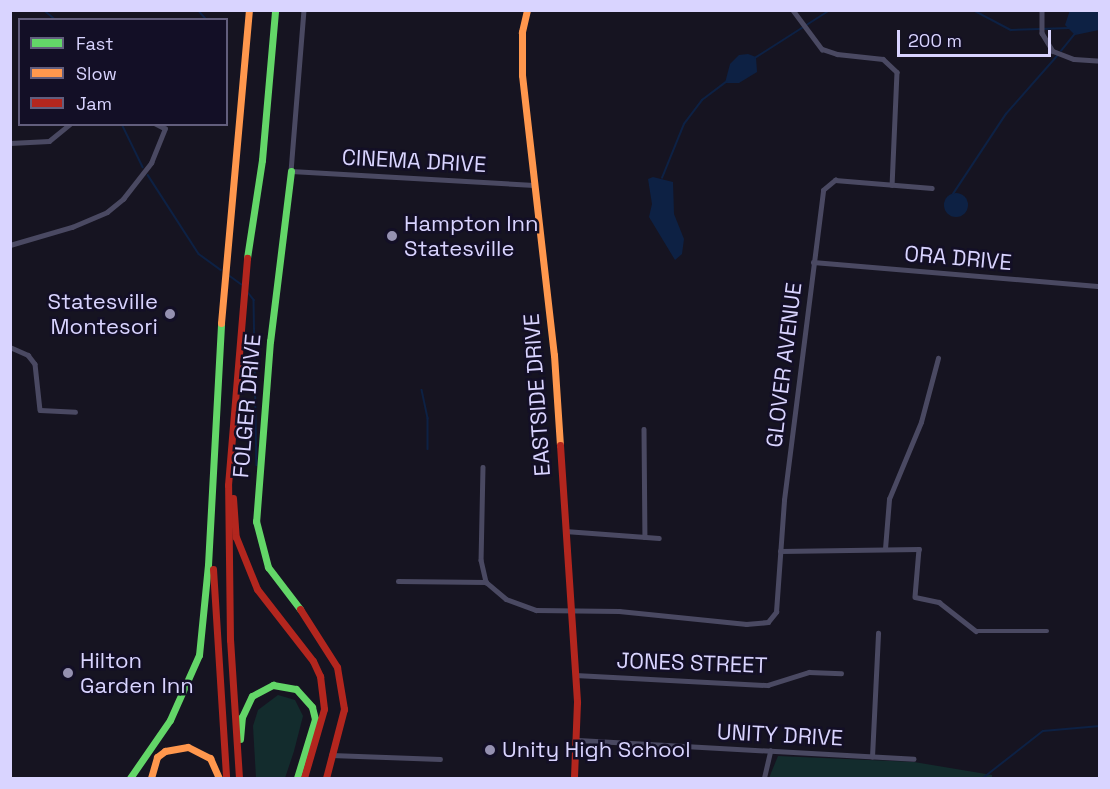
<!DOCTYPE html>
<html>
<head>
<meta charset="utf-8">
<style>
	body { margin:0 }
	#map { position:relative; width:1110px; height:789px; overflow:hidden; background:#161421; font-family:"Space Grotesk",sans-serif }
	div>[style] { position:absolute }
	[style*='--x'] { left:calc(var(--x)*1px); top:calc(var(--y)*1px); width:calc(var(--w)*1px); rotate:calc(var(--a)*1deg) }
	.green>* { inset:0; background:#132c2d }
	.water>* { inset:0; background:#0d2144 }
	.round { border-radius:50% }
	.stream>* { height:1.5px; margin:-0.75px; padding:0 0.75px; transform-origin:0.75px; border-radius:0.75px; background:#0d2144 }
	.street>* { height:4.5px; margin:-2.25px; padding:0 2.25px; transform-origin:2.25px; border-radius:2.25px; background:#4a4962 }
	.fast>* { height:7px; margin:-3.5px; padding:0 3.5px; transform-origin:3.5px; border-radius:3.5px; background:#63d668 }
	.slow>* { height:7px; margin:-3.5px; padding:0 3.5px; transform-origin:3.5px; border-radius:3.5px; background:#ff974d }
	.jam>* { height:7px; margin:-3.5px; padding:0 3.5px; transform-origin:3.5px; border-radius:3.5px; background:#b3261e }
	.dots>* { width:16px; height:16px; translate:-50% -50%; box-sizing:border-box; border:3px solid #130f26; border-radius:50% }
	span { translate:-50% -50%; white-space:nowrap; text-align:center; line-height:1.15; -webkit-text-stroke:5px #130f26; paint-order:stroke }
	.street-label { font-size:22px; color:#d9d4ff }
	.poi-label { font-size:22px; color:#d9d4ff }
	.left { translate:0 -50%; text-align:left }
	.right { translate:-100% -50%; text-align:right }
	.frame { position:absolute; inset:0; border:12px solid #d9d4ff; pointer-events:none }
	.legend { position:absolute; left:18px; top:18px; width:210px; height:108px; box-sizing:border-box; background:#130f26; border:2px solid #625e7d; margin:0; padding:8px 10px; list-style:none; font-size:18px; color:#d9d4ff }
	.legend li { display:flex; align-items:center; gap:12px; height:30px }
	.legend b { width:30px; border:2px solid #625e7d }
	.scale { position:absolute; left:897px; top:30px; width:154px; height:27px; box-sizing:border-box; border:3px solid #d9d4ff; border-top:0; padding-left:8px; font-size:18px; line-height:21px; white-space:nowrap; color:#d9d4ff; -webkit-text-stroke:4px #130f26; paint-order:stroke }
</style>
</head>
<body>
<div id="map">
	<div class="green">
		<i style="clip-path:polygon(278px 695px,295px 700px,303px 716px,294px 751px,285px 778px,256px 778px,253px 726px,258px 710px)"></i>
		<i style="clip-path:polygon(778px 756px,914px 762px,992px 775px,992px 778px,769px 778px)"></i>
	</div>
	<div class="water">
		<i style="clip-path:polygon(1070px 10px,1099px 11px,1099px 30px,1075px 35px,1065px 25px)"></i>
		<i style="clip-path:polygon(748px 54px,756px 57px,757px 72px,739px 83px,725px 83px,730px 64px,739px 55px)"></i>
		<i style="clip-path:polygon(653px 177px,673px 182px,674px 214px,684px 239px,682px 254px,675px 260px,649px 217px,652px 204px,648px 179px)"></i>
		<i class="round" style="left:944px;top:193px;width:24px;height:24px"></i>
	</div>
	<div class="stream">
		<i style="--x:44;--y:10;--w:16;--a:40"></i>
		<i style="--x:198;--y:10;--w:13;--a:48"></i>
		<i style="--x:973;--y:10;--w:43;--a:27.8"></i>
		<i style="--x:1011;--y:30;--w:58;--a:-2"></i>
		<i style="--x:1061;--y:51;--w:22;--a:-51"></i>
		<i style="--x:755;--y:58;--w:89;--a:-32.6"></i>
		<i style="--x:122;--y:124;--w:48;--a:64"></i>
		<i style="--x:148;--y:175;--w:94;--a:57.2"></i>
		<i style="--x:199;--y:254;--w:27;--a:36"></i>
		<i style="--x:662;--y:178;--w:58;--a:-67.8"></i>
		<i style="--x:684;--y:124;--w:30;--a:-53"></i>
		<i style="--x:702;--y:100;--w:30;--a:-37"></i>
		<i style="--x:953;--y:194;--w:96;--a:-56.5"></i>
		<i style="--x:1006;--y:114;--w:79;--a:-48.6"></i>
		<i style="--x:230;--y:276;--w:14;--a:36"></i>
		<i style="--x:246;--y:290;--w:13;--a:51"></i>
		<i style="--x:254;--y:300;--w:165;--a:89"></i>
		<i style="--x:422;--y:390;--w:29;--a:78"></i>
		<i style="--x:428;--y:418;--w:31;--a:90"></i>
		<i style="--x:983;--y:778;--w:76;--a:-38.1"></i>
		<i style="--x:1043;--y:731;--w:57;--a:-5"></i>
	</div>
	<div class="street">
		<i style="--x:304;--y:10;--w:162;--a:94.6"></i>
		<i style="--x:291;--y:171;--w:243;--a:3.3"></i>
		<i style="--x:793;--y:10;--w:49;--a:53.4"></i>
		<i style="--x:822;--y:49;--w:16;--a:18"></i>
		<i style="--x:837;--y:54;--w:46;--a:6.2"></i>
		<i style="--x:883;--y:59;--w:19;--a:43"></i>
		<i style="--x:897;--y:72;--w:113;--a:92.5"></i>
		<i style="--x:1042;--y:10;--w:23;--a:90"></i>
		<i style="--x:1042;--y:33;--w:21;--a:59"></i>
		<i style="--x:1053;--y:51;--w:22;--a:21"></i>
		<i style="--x:1074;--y:59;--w:26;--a:4"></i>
		<i style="--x:10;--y:143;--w:39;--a:-3"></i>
		<i style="--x:49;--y:141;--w:27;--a:-39"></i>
		<i style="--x:10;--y:245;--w:65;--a:-16.2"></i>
		<i style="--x:72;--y:227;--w:38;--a:-23"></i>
		<i style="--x:107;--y:212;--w:21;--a:-39"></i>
		<i style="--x:123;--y:199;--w:46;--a:-52.1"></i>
		<i style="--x:151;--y:163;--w:37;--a:-68"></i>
		<i style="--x:165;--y:129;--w:11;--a:-153"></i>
		<i style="--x:813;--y:262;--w:288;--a:4.8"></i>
		<i style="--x:10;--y:347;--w:20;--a:24"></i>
		<i style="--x:28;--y:355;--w:11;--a:52"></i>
		<i style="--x:35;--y:364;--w:46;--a:83.8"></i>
		<i style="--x:40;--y:410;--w:35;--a:3"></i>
		<i style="--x:644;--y:429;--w:108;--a:89.5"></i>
		<i style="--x:483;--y:467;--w:93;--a:91.2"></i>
		<i style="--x:481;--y:560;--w:23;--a:77"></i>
		<i style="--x:565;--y:531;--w:94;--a:4.3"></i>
		<i style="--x:885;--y:549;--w:50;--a:-85.4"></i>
		<i style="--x:889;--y:499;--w:83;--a:-67.4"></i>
		<i style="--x:921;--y:422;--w:66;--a:-75.1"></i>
		<i style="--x:780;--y:551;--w:139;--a:-0.8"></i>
		<i style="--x:919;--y:549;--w:48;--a:94.8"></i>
		<i style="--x:915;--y:597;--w:25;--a:12"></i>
		<i style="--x:939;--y:602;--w:47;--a:38.1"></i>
		<i style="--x:976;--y:631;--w:71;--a:0"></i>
		<i style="--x:398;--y:581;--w:88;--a:0.7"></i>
		<i style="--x:486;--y:582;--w:26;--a:40"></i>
		<i style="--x:506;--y:599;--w:32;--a:20"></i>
		<i style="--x:536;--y:610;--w:83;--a:0.7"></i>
		<i style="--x:619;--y:611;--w:128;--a:5.8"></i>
		<i style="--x:746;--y:624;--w:22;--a:-5"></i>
		<i style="--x:768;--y:622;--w:13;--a:-51"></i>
		<i style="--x:776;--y:612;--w:112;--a:-85.9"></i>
		<i style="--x:784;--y:500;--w:312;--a:-82.8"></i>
		<i style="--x:823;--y:190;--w:16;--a:-40"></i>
		<i style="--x:835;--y:180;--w:97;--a:4.7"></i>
		<i style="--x:575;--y:675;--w:193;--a:3"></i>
		<i style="--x:768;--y:685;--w:43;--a:-17.6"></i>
		<i style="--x:809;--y:672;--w:32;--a:2"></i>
		<i style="--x:578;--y:740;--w:336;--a:3.2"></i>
		<i style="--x:331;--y:755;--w:109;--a:2.1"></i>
		<i style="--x:872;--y:757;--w:124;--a:-87.2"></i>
		<i style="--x:764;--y:778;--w:28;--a:-77"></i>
	</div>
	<div class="fast">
		<i style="--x:291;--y:171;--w:171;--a:97"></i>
		<i style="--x:270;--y:341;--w:181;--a:94.4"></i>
		<i style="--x:256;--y:521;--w:48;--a:75.4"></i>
		<i style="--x:268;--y:567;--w:53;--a:52.7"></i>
		<i style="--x:247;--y:258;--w:99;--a:-81.3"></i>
		<i style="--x:262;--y:160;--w:151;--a:-85"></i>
		<i style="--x:240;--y:739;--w:22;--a:-85"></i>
		<i style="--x:242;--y:717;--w:23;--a:-65"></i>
		<i style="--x:252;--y:696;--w:24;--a:-28"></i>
		<i style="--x:273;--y:685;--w:23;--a:10"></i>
		<i style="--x:296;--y:689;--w:24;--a:48"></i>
		<i style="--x:312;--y:707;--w:12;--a:76"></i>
		<i style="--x:315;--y:719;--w:62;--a:107"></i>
		<i style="--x:130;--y:778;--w:70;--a:-55.4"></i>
		<i style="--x:170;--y:720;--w:71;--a:-66"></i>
		<i style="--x:199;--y:655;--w:90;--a:-84.3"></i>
		<i style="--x:208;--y:565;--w:242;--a:-86.9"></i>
	</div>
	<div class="slow">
		<i style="--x:527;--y:10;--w:23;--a:103"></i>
		<i style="--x:522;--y:32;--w:43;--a:90"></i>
		<i style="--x:522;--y:75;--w:282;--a:83.5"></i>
		<i style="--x:554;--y:355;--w:90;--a:86.2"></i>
		<i style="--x:221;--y:323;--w:314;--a:-84.9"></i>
		<i style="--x:151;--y:778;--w:22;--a:-74"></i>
		<i style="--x:157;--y:757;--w:10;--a:-37"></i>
		<i style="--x:165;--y:751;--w:23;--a:-10"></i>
		<i style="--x:188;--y:747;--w:25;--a:27"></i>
		<i style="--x:210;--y:758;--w:22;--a:66"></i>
	</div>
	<div class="jam">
		<i style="--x:560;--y:445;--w:258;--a:86.2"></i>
		<i style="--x:577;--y:702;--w:76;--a:92.3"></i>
		<i style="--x:233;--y:498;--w:39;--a:86"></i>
		<i style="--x:236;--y:537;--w:56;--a:68"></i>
		<i style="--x:257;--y:589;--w:91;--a:52.1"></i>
		<i style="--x:313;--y:661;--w:17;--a:65"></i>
		<i style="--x:320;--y:676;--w:33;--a:83"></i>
		<i style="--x:324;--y:709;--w:72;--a:106.2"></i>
		<i style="--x:213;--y:569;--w:209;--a:86.4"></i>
		<i style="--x:300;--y:609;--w:69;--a:57.5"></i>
		<i style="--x:337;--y:667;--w:43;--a:80.5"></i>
		<i style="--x:344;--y:709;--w:71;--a:104.6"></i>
		<i style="--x:239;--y:778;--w:138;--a:-93.7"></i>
		<i style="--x:230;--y:640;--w:155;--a:-90.7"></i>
		<i style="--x:228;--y:485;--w:228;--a:-85.2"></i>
	</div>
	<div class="dots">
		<i style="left:392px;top:236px;background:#9591b1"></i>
		<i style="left:170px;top:314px;background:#9591b1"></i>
		<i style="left:68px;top:673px;background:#9591b1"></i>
		<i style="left:490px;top:750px;background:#9591b1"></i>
	</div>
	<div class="street-label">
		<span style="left:414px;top:161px;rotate:3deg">CINEMA DRIVE</span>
		<span style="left:958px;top:258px;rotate:5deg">ORA DRIVE</span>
		<span style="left:784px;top:365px;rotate:-83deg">GLOVER AVENUE</span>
		<span style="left:537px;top:395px;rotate:-94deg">EASTSIDE DRIVE</span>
		<span style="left:247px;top:406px;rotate:-85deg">FOLGER DRIVE</span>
		<span style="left:692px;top:663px;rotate:2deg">JONES STREET</span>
		<span style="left:780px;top:735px;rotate:3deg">UNITY DRIVE</span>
	</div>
	<div class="poi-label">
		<span class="left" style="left:404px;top:236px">Hampton Inn<br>Statesville</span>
		<span class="right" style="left:158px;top:314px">Statesville<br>Montesori</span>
		<span class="left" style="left:80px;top:673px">Hilton<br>Garden Inn</span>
		<span class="left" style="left:502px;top:750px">Unity High School</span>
	</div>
	<div class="frame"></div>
	<ul class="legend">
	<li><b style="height:8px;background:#63d668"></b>Fast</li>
	<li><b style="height:8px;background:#ff974d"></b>Slow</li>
	<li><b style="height:8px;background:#b3261e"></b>Jam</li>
	</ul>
	<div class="scale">200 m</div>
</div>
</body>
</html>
